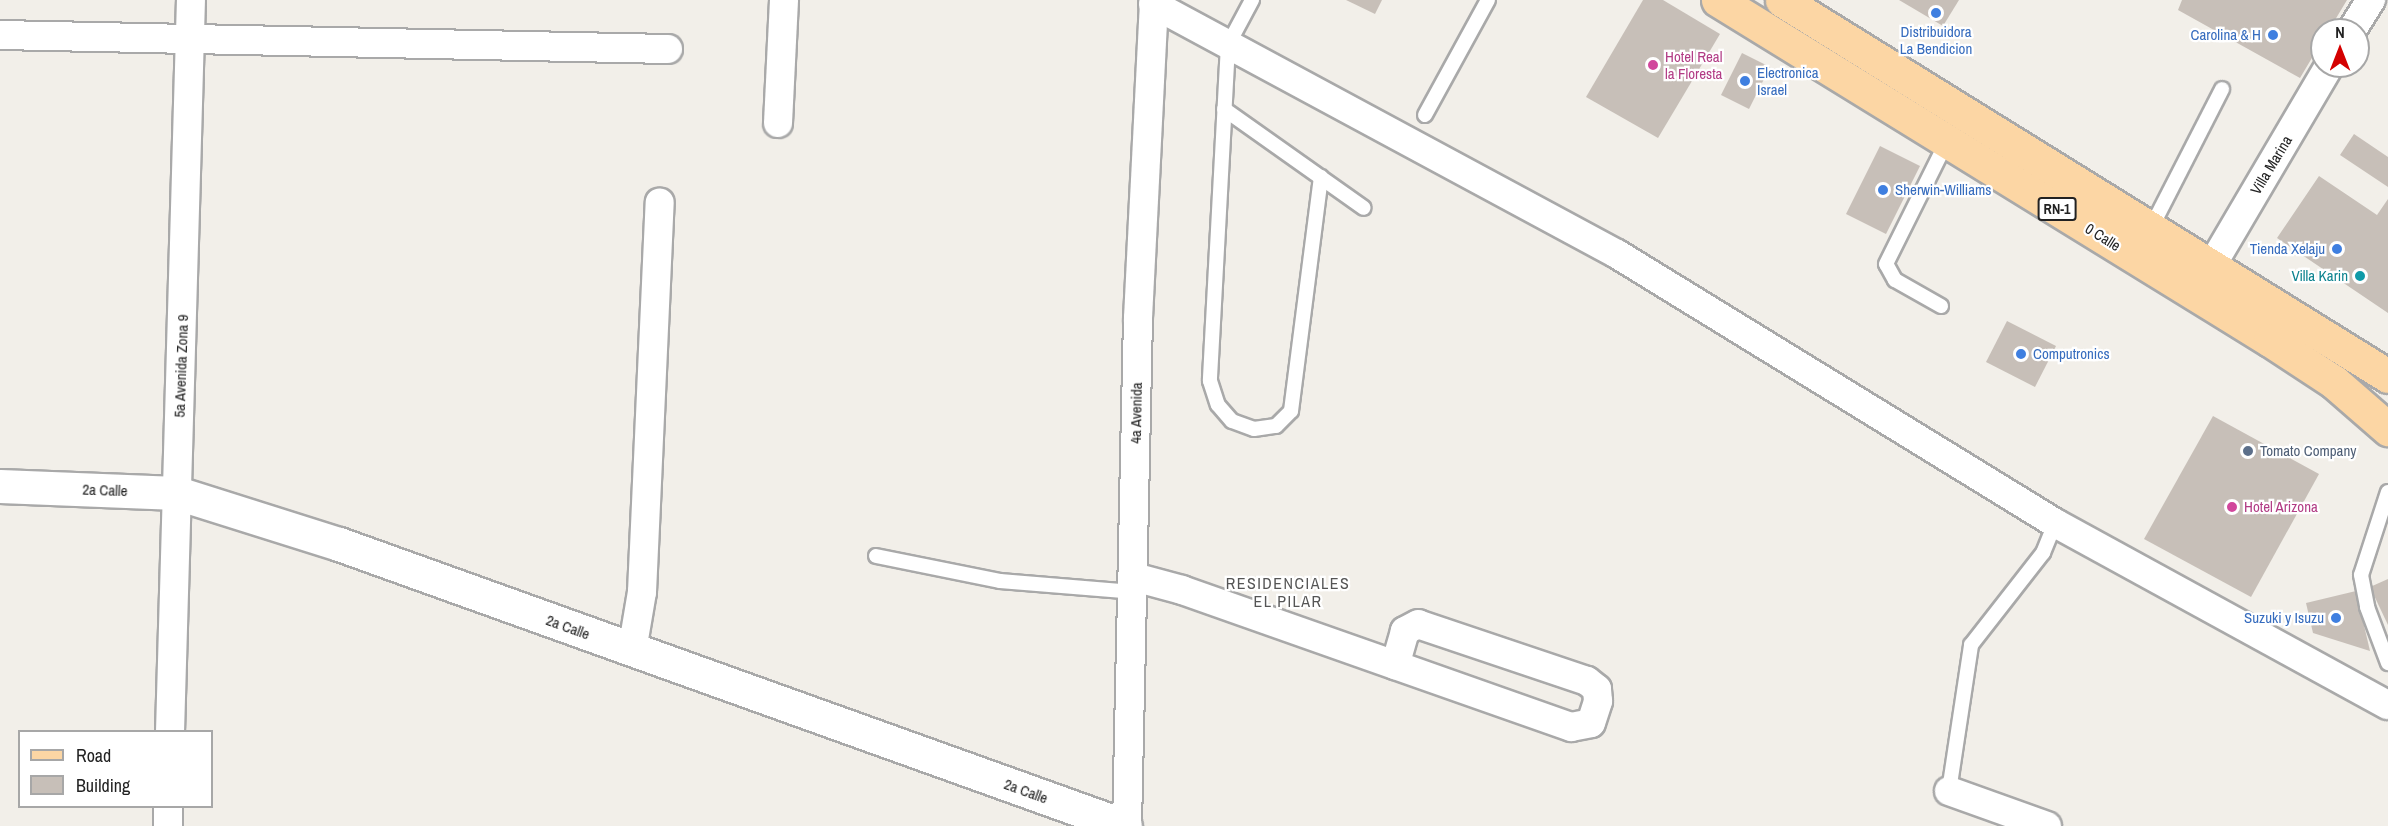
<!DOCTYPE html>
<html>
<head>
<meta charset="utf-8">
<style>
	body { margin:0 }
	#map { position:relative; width:2388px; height:826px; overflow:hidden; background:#f2efe9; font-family:"Archivo Narrow",sans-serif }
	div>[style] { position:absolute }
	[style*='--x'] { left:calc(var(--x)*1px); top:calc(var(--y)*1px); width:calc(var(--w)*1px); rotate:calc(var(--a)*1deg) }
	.building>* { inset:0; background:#c7bfb8 }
	.roads { filter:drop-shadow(2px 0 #a9a9a9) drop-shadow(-2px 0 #a9a9a9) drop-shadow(0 2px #a9a9a9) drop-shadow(0 -2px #a9a9a9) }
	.service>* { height:14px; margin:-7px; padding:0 7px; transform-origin:7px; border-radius:7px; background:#fff }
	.minor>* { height:28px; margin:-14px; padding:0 14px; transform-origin:14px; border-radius:14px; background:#fff }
	.tertiary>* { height:33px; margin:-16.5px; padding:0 16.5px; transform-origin:16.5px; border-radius:16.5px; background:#fff }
	.primary>* { height:33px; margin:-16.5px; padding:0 16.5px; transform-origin:16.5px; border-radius:16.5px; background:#fcd6a4 }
	.dots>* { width:16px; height:16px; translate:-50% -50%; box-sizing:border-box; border:3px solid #fff; border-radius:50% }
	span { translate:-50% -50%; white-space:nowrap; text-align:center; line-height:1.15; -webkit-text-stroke:4.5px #fff; paint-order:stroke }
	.shield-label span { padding:2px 4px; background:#fff; border:2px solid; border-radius:4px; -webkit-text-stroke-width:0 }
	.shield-label { font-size:14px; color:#222; font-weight:700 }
	.shop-label { font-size:15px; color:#366cbe }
	.right { translate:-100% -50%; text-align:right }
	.left { translate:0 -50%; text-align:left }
	.hotel-label { font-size:15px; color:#b23c85 }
	.street-label { font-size:15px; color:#222 }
	.culture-label { font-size:15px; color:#0d838f }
	.service-label { font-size:15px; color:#4e5e75 }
	.neighbourhood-label { font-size:16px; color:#555; letter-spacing:1.5px }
	.legend { position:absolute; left:18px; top:730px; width:195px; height:78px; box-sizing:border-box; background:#fff; border:2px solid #a7a7a7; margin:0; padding:8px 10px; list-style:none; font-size:18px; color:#222 }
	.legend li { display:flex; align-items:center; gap:12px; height:30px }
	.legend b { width:30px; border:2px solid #a7a7a7 }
	.north { position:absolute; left:2310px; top:18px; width:60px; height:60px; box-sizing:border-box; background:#fff; border:2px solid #a7a7a7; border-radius:50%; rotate:0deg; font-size:16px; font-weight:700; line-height:24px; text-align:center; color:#222 }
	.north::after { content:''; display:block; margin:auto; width:21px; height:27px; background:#d40000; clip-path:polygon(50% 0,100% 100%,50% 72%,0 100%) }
</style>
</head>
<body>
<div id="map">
	<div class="building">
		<i style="clip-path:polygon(1346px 0,1382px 0,1375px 14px)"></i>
		<i style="clip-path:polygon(1643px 0,1663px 0,1720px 34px,1658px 138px,1586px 97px)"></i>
		<i style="clip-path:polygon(1899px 0,1959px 0,1943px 26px)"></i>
		<i style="clip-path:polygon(2182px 0,2347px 0,2329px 30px,2322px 30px,2322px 41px,2300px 78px,2178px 10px)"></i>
		<i style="clip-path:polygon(1742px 53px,1770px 67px,1749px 109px,1721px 95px)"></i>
		<i style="clip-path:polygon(2354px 134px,2388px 157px,2388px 187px,2340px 155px)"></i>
		<i style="clip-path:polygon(1880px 146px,1920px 166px,1886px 234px,1846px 214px)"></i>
		<i style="clip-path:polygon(2319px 176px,2377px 215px,2388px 199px,2388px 313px,2277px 238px)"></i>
		<i style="clip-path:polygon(2007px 321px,2056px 346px,2035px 387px,1986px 362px)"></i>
		<i style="clip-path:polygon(2213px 416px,2319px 474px,2251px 597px,2144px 539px)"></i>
		<i style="clip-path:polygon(2388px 579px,2388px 625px,2370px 587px)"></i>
		<i style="clip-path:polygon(2356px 591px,2370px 651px,2313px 633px,2306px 603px)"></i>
	</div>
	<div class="roads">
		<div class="service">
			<i style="--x:1252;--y:0;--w:51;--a:118.1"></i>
			<i style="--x:1228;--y:45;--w:336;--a:93.1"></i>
			<i style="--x:1210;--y:381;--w:25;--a:72"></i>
			<i style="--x:1218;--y:405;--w:21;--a:49"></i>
			<i style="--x:1232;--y:421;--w:23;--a:20"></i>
			<i style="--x:1254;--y:429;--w:22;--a:-8"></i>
			<i style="--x:1276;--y:426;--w:21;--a:-45"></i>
			<i style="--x:1291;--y:411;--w:236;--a:-82.7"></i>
			<i style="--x:1224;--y:109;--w:171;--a:35.3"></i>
			<i style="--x:1425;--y:115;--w:131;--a:-61.3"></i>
			<i style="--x:2151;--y:228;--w:156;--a:-62.9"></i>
			<i style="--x:1941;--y:306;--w:53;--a:-150.5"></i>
			<i style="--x:1895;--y:280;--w:18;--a:-119"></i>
			<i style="--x:1886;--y:264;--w:137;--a:-63.6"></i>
			<i style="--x:2388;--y:492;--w:87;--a:108"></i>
			<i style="--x:2361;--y:575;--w:33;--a:79"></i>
			<i style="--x:2367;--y:607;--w:60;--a:69.4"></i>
			<i style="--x:876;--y:556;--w:126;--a:11.4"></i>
			<i style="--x:1000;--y:581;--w:133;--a:4.7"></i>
			<i style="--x:1949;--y:791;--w:148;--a:-81.4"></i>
			<i style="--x:1971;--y:645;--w:117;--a:-52"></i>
			<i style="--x:2043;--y:553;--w:32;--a:-68"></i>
		</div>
		<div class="minor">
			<i style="--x:1153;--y:4;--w:527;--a:28.32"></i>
			<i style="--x:1617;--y:254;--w:514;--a:31.56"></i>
			<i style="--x:2055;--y:523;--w:379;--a:28.7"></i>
			<i style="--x:2352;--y:30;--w:36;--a:-58"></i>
			<i style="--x:0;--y:35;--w:668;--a:1.2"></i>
			<i style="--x:778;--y:123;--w:123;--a:-87.2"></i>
			<i style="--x:2212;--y:265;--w:231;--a:-59.5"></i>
			<i style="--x:1134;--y:577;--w:50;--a:15.2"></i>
			<i style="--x:1182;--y:590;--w:226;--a:19.4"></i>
			<i style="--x:1395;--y:665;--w:187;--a:19.4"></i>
			<i style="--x:1571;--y:727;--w:20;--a:-11"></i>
			<i style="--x:1591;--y:723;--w:23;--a:-72"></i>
			<i style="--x:1598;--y:701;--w:12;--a:-95"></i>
			<i style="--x:1597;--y:689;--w:13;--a:-141"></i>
			<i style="--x:1587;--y:681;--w:178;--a:-161.4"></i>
			<i style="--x:1418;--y:624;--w:15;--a:152"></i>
			<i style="--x:1405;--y:631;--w:35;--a:106"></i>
			<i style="--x:632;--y:651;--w:60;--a:-80.4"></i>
			<i style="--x:642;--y:592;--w:390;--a:-87.4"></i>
			<i style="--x:170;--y:732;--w:732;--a:-88.36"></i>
			<i style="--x:1949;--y:791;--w:104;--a:19.7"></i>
			<i style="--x:168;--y:826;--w:20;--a:-90"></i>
			<i style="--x:1127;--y:826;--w:508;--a:-88.76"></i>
			<i style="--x:1138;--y:318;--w:318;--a:-87.1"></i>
		</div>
		<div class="tertiary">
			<i style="--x:0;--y:486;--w:177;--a:2.3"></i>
			<i style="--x:177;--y:493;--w:170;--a:17.5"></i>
			<i style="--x:339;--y:544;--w:835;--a:19.74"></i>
		</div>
		<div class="primary">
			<i style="--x:1718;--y:0;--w:648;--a:31.63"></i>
			<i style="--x:2270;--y:340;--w:77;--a:33.3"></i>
			<i style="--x:2334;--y:382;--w:72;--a:41"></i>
			<i style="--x:1782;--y:0;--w:713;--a:31.82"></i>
		</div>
	</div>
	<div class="dots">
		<i style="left:1936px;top:13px;background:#3f7fe0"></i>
		<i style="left:2273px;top:35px;background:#3f7fe0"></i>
		<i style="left:1653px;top:65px;background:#d1479c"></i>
		<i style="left:1745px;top:81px;background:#3f7fe0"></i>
		<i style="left:1883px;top:190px;background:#3f7fe0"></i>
		<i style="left:2337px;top:249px;background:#3f7fe0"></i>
		<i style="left:2360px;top:276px;background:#0f9aa8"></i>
		<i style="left:2021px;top:354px;background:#3f7fe0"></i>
		<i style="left:2248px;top:451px;background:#5c6f8a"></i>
		<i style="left:2232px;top:507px;background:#d1479c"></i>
		<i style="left:2336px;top:618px;background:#3f7fe0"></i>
	</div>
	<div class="shield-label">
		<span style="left:2057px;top:209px">RN-1</span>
	</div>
	<div class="shop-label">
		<span style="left:1936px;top:40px">Distribuidora<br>La Bendicion</span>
		<span class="right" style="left:2261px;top:35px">Carolina &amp; H</span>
		<span class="left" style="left:1757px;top:81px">Electronica<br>Israel</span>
		<span class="left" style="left:1895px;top:190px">Sherwin-Williams</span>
		<span class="right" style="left:2325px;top:249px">Tienda Xelaju</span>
		<span class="left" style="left:2033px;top:354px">Computronics</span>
		<span class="right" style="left:2324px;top:618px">Suzuki y Isuzu</span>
	</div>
	<div class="hotel-label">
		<span class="left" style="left:1665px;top:65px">Hotel Real<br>la Floresta</span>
		<span class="left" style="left:2244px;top:507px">Hotel Arizona</span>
	</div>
	<div class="street-label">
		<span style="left:2271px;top:165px;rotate:-59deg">Villa Marina</span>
		<span style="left:2103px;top:237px;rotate:32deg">0 Calle</span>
		<span style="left:181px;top:366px;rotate:-88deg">5a Avenida Zona 9</span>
		<span style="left:1136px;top:413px;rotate:-89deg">4a Avenida</span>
		<span style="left:105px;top:490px;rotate:2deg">2a Calle</span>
		<span style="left:568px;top:627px;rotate:20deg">2a Calle</span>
		<span style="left:1026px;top:791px;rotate:20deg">2a Calle</span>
	</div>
	<div class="culture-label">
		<span class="right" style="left:2348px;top:276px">Villa Karin</span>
	</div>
	<div class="service-label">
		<span class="left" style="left:2260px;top:451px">Tomato Company</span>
	</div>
	<div class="neighbourhood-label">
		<span style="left:1288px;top:592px">RESIDENCIALES<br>EL PILAR</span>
	</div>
	<ul class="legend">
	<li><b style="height:8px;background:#fcd6a4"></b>Road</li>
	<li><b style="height:16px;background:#c7bfb8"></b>Building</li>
	</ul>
	<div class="north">N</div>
</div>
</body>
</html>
